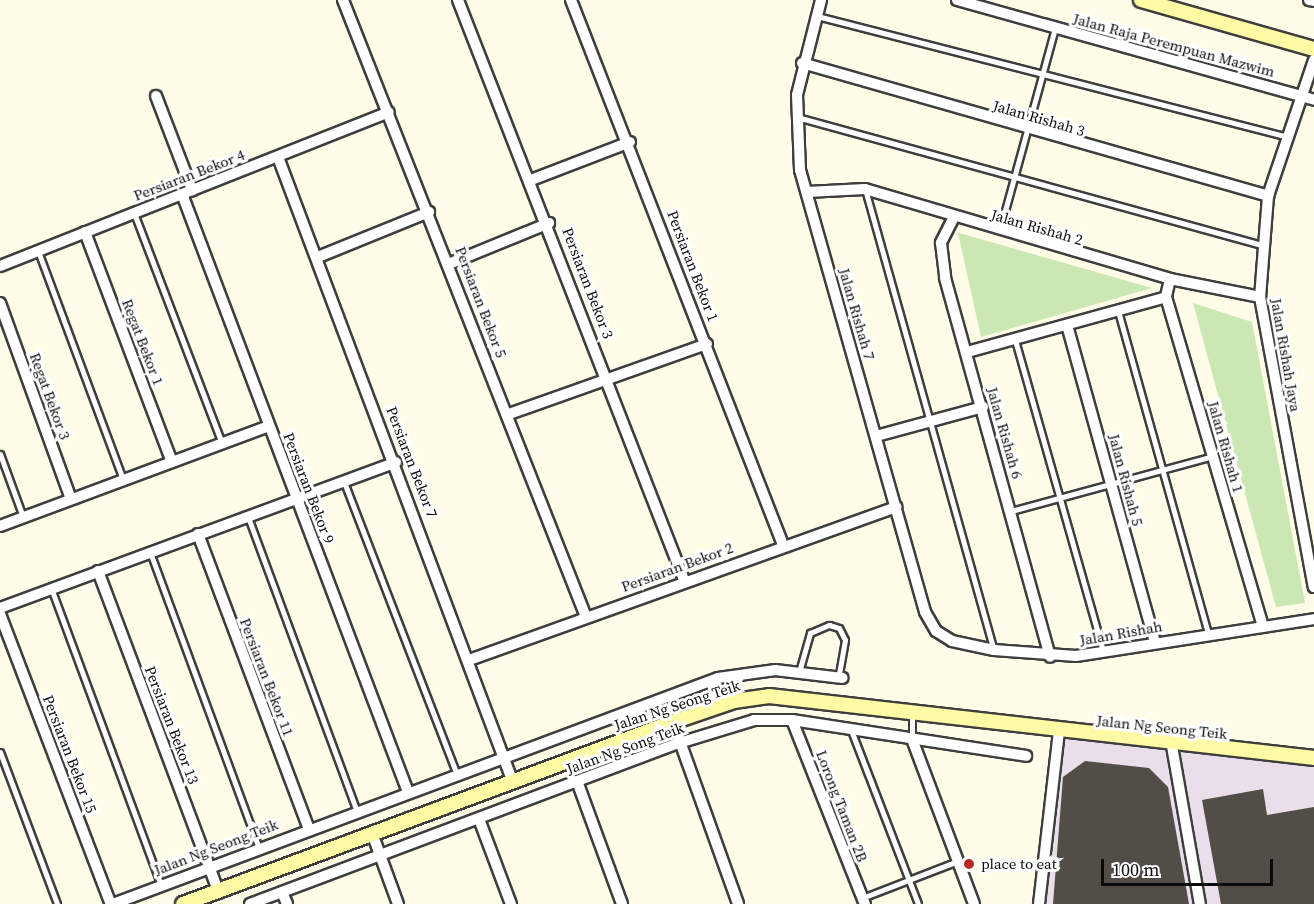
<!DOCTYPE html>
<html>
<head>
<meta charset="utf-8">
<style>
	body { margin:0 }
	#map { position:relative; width:1314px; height:904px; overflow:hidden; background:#fffce8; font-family:"Source Serif 4",serif }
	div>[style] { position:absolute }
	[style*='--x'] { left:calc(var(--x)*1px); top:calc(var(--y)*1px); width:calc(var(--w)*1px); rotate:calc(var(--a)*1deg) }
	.industrial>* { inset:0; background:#e9deea }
	.green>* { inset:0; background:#cae7b4 }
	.building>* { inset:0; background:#534d47 }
	.roads { filter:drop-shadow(2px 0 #3e3e3e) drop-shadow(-2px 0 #3e3e3e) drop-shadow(0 2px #3e3e3e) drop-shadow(0 -2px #3e3e3e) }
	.lane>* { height:5px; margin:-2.5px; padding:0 2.5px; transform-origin:2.5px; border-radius:2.5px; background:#fff }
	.street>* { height:10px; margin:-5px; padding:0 5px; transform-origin:5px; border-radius:5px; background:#fff }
	.secondary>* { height:14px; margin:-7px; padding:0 7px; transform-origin:7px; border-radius:7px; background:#fefba4 }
	.dots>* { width:16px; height:16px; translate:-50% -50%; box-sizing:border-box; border:3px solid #fff; border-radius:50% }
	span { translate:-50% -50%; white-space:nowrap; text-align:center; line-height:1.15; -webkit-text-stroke:6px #fff; paint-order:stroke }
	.street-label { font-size:15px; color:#0b0b0b }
	.poi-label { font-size:15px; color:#0b0b0b }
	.left { translate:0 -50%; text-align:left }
	.scale { position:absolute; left:1101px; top:859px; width:172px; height:27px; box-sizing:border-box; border:3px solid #0b0b0b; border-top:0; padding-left:8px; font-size:18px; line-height:21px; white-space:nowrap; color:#0b0b0b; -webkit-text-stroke:4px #fff; paint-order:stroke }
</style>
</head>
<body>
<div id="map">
	<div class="industrial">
		<i style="clip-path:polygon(1062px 730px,1314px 754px,1314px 904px,1043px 904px)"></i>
	</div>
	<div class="green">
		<i style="clip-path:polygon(958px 233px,959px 233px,1152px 288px,981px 337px)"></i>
		<i style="clip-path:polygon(1193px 303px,1252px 322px,1305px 603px,1276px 607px)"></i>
	</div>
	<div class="building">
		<i style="clip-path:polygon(1085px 761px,1149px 768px,1168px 787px,1189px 904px,1053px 904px,1063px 777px)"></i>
		<i style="clip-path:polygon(1263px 789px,1267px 815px,1314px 807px,1314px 904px,1221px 904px,1202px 800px)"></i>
	</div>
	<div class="roads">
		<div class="lane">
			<i style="--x:817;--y:16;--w:486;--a:14.4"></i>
			<i style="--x:797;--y:117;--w:481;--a:15.4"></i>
			<i style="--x:865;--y:189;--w:479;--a:74.4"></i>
			<i style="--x:134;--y:213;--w:247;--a:69.1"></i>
			<i style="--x:1000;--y:229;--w:208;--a:-74.7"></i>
			<i style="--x:38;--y:251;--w:244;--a:69.6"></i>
			<i style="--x:1118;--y:311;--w:335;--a:74.4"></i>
			<i style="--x:1015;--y:340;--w:324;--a:74.2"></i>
			<i style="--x:0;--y:454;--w:67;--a:69.9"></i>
			<i style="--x:344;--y:482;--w:314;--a:68.9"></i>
			<i style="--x:1011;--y:511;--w:209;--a:-15.2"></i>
			<i style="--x:248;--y:517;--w:314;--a:69.7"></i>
			<i style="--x:150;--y:552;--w:316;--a:69.8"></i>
			<i style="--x:51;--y:588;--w:317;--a:69.7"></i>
			<i style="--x:799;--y:672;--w:41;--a:-74.2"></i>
			<i style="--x:810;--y:633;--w:21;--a:-23"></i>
			<i style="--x:829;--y:625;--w:10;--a:17"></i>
			<i style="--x:839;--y:628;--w:13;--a:63"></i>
			<i style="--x:845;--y:640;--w:39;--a:100"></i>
			<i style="--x:851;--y:730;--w:186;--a:68.9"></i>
			<i style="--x:912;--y:739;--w:25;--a:-90"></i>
			<i style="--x:0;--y:752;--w:162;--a:69.4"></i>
			<i style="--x:862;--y:898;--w:103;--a:-21.1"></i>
		</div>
		<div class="street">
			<i style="--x:343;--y:0;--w:663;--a:68.5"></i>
			<i style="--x:458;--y:0;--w:622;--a:68.71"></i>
			<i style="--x:571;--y:0;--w:585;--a:68.74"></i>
			<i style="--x:821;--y:0;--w:98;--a:104.2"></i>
			<i style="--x:797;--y:95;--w:75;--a:87.7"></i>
			<i style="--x:800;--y:170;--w:459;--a:74.2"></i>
			<i style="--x:925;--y:612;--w:22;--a:60"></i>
			<i style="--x:936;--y:631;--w:19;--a:32"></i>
			<i style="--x:952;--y:641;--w:43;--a:12.1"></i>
			<i style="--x:994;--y:650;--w:82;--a:4.2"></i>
			<i style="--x:1076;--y:656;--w:241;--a:-8.8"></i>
			<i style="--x:957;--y:0;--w:371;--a:15.6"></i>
			<i style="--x:1309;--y:0;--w:5;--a:11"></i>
			<i style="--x:1314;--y:60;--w:144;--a:108.7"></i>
			<i style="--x:1268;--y:196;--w:101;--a:94.5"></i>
			<i style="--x:1260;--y:297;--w:295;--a:79.5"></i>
			<i style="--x:802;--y:63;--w:485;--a:15.9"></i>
			<i style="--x:156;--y:96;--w:101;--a:69"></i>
			<i style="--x:278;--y:157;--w:665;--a:69.41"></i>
			<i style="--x:531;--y:180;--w:106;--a:-21"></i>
			<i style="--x:807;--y:192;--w:58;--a:-3"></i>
			<i style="--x:865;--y:189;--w:318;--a:16.4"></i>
			<i style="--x:1170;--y:279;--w:92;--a:11.3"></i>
			<i style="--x:182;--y:194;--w:639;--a:69.3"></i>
			<i style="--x:953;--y:219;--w:27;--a:117"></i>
			<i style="--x:941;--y:243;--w:35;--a:83"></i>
			<i style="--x:945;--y:278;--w:393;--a:74.5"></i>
			<i style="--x:85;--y:232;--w:246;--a:69.3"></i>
			<i style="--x:318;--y:257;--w:120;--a:-22.1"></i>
			<i style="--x:451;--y:263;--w:106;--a:-22.2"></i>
			<i style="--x:0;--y:266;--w:418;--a:-21.6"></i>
			<i style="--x:1170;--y:279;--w:18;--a:103"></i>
			<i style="--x:1166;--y:297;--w:340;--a:73.6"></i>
			<i style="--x:0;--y:303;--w:208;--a:70.1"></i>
			<i style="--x:1067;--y:325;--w:330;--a:74.5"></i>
			<i style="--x:967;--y:352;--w:206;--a:-15.4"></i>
			<i style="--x:509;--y:414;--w:210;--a:-19.5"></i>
			<i style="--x:876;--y:436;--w:111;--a:-15.2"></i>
			<i style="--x:0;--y:526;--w:287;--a:-20.4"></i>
			<i style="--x:198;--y:534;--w:316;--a:69.4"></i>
			<i style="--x:98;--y:571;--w:341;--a:69.4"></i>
			<i style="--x:0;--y:608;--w:422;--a:-20.2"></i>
			<i style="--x:0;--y:614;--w:311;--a:69.1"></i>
			<i style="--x:469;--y:660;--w:454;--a:-19.7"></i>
			<i style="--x:792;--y:720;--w:198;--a:68.4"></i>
			<i style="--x:673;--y:722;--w:193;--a:70.3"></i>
			<i style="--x:912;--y:739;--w:176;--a:69.4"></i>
			<i style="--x:1172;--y:746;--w:160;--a:80"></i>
			<i style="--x:577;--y:781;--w:131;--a:69.9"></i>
			<i style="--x:479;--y:819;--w:91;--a:69.4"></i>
			<i style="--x:372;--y:833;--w:76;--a:69.9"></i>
			<i style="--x:282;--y:892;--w:13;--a:67"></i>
			<i style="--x:113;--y:904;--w:646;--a:-20.48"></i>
			<i style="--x:718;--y:678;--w:58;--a:-8"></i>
			<i style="--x:775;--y:670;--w:68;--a:6.7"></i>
			<i style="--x:250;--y:904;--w:458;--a:-20.6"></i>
			<i style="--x:679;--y:743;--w:78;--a:-17"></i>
			<i style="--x:754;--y:720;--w:38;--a:0"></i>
			<i style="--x:792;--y:720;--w:237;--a:8.7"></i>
			<i style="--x:1039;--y:904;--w:173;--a:-83.4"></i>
		</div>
		<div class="secondary">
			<i style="--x:1141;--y:0;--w:180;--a:15.8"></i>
			<i style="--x:183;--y:904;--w:523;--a:-20.38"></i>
			<i style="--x:673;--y:722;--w:65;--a:-19"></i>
			<i style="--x:734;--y:701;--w:35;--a:-8"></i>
			<i style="--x:769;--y:696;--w:549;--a:6.49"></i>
		</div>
	</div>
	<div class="dots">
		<i style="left:969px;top:864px;background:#b72b26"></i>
	</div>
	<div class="street-label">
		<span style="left:1174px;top:45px;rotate:15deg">Jalan Raja Perempuan Mazwim</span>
		<span style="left:1039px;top:118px;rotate:16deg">Jalan Rishah 3</span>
		<span style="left:189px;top:175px;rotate:-21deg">Persiaran Bekor 4</span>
		<span style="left:1037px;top:227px;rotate:16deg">Jalan Rishah 2</span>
		<span style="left:693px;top:266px;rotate:69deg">Persiaran Bekor 1</span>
		<span style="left:588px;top:283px;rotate:69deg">Persiaran Bekor 3</span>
		<span style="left:481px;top:302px;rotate:69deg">Persiaran Bekor 5</span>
		<span style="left:857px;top:314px;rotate:74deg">Jalan Rishah 7</span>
		<span style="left:143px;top:342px;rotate:69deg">Regat Bekor 1</span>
		<span style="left:1286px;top:355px;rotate:80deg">Jalan Rishah Jaya</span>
		<span style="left:50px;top:396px;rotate:70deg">Regat Bekor 3</span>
		<span style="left:1005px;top:433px;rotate:74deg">Jalan Rishah 6</span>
		<span style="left:1226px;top:447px;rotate:74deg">Jalan Rishah 1</span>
		<span style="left:412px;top:462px;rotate:69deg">Persiaran Bekor 7</span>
		<span style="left:1126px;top:480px;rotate:75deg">Jalan Rishah 5</span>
		<span style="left:309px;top:488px;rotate:69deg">Persiaran Bekor 9</span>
		<span style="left:677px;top:567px;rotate:-20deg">Persiaran Bekor 2</span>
		<span style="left:1121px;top:633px;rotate:-10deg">Jalan Rishah</span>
		<span style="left:267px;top:677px;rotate:69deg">Persiaran Bekor 11</span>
		<span style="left:677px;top:705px;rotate:-18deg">Jalan Ng Seong Teik</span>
		<span style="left:172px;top:725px;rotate:69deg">Persiaran Bekor 13</span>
		<span style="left:1162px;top:727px;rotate:6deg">Jalan Ng Seong Teik</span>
		<span style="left:625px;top:748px;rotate:-20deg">Jalan Ng Song Teik</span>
		<span style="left:70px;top:754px;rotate:69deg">Persiaran Bekor 15</span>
		<span style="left:842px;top:806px;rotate:69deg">Lorong Taman 2B</span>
		<span style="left:216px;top:847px;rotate:-21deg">Jalan Ng Seong Teik</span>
	</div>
	<div class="poi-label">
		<span class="left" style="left:981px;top:864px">place to eat</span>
	</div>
	<div class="scale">100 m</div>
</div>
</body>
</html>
